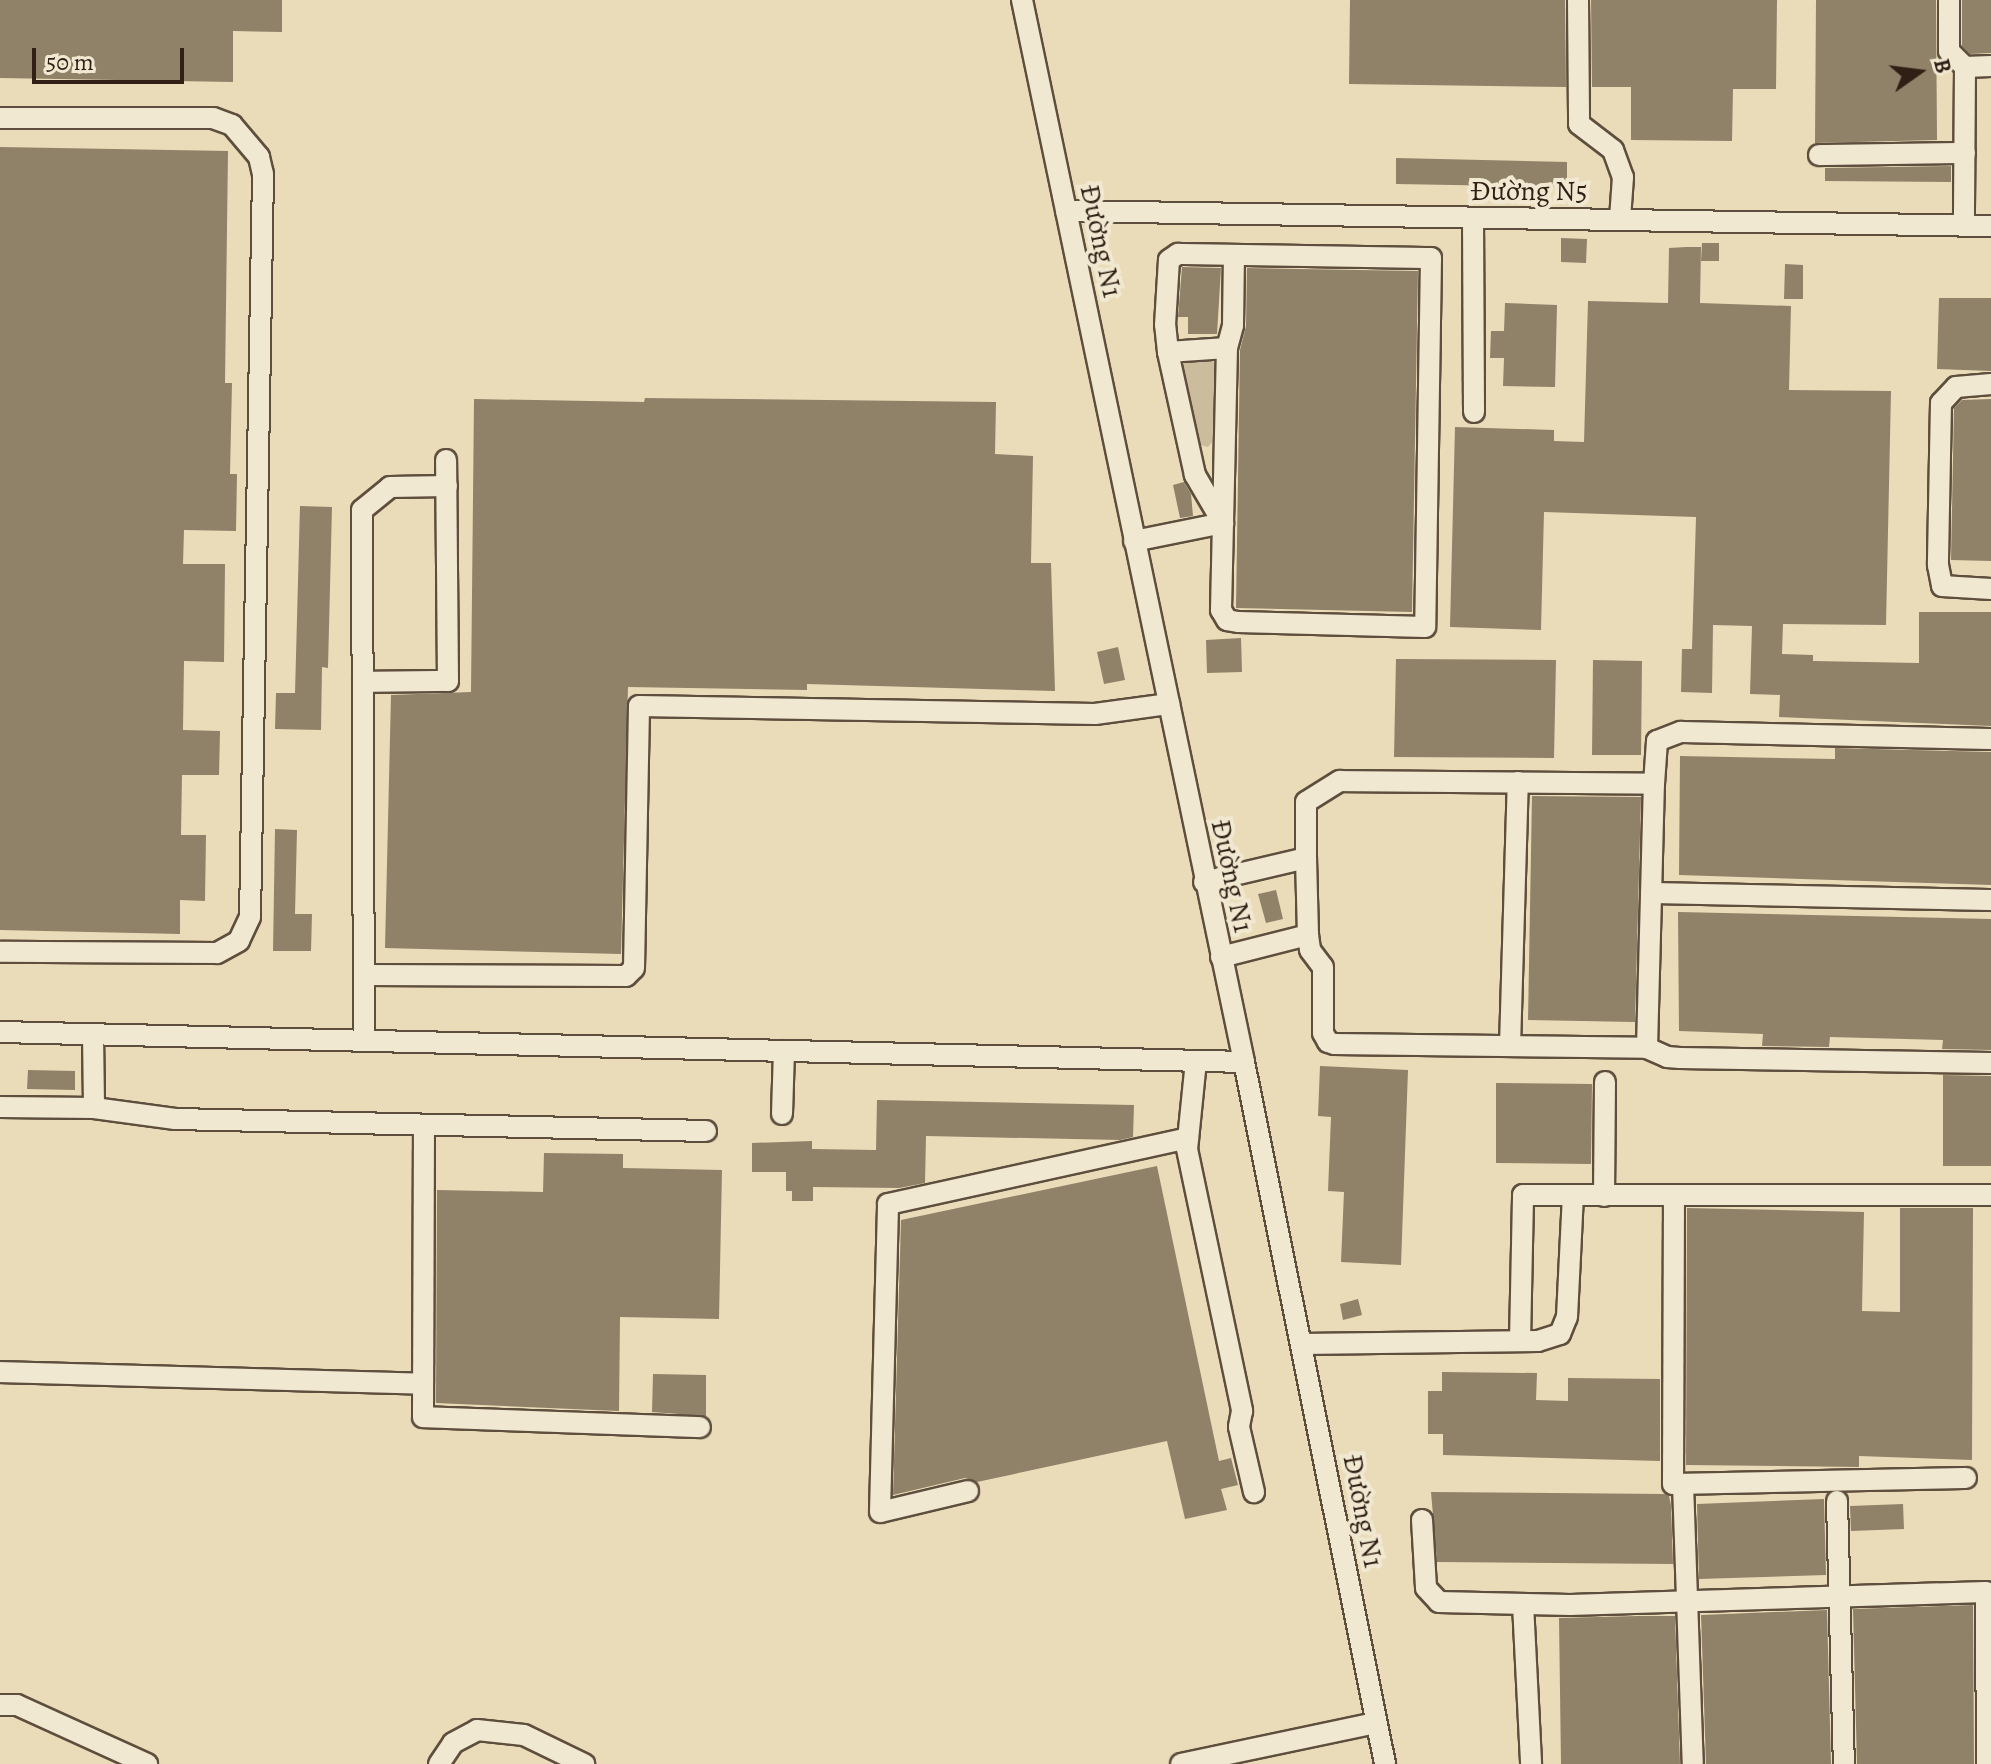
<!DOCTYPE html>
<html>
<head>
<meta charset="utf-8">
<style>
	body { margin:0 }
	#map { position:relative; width:1991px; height:1764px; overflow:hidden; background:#eadcb8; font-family:Alegreya,serif }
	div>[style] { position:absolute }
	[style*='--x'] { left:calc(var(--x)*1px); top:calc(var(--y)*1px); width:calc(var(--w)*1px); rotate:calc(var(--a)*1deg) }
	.green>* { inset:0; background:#cabc9c }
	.building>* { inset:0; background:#908169 }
	.roads { filter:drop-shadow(2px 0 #5e4e3d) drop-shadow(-2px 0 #5e4e3d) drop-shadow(0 2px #5e4e3d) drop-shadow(0 -2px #5e4e3d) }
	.minor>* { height:20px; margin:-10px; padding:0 10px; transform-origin:10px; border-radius:10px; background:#f1e8d1 }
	span { translate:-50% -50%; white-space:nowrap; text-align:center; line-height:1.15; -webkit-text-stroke:8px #f1e8d1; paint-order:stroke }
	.street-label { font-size:28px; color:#2f1f14 }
	.north { position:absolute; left:1879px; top:32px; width:80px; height:80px; -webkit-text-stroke:6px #f1e8d1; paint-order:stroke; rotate:76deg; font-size:22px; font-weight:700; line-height:32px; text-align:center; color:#2f1f14 }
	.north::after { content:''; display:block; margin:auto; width:28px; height:36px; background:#2f1f14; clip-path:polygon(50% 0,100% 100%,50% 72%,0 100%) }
	.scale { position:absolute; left:32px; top:48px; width:152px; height:36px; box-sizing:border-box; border:4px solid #2f1f14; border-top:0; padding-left:10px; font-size:24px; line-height:28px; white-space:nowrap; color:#2f1f14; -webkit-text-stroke:6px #f1e8d1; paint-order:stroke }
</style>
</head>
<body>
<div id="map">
	<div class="green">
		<i style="clip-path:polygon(1190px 359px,1207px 359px,1215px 363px,1215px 439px,1208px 447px,1196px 444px,1181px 366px)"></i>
	</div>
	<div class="building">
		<i style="clip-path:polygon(0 0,282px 0,282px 32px,233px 31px,233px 82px,0 78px)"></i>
		<i style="clip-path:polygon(1350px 0,1565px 0,1566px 87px,1349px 84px)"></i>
		<i style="clip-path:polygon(1591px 0,1777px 0,1776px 89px,1733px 89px,1732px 141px,1631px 140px,1631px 87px,1592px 87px)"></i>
		<i style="clip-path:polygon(1816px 0,1936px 0,1937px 140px,1815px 143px)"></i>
		<i style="clip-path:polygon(1962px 0,1991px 0,1991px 53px,1970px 54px,1962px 46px)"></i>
		<i style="clip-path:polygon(0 147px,228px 151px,225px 383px,232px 383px,230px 474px,237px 474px,236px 531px,184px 530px,183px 564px,225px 564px,224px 662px,184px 661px,183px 730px,220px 731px,219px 775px,182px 775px,181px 835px,206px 835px,205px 901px,180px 900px,180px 934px,0 930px)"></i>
		<i style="clip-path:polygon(1396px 158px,1567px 162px,1567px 187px,1396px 184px)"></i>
		<i style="clip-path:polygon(1951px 166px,1951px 182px,1825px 181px,1825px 168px)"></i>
		<i style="clip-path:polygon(1561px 238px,1587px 239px,1586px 263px,1561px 262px)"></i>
		<i style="clip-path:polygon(1702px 243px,1719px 243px,1719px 261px,1701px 261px)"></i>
		<i style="clip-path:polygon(1686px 247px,1701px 247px,1700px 303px,1791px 306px,1789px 390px,1891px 391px,1886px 625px,1783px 624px,1782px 654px,1813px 655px,1813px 661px,1919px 663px,1919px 612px,1991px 612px,1991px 726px,1779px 717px,1780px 695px,1750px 694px,1752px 626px,1713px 625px,1712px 693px,1681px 692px,1682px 649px,1692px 649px,1696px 517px,1544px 512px,1541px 630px,1450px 627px,1455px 427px,1554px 430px,1554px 441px,1584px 442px,1588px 301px,1668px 303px,1669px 248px)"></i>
		<i style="clip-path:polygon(1785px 264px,1803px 265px,1803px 299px,1784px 299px)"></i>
		<i style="clip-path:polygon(1182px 267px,1221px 268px,1217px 334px,1188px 334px,1188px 317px,1178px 317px)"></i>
		<i style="clip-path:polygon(1247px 268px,1418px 271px,1412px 612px,1236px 608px,1240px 350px,1246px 326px)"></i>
		<i style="clip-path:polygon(1939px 298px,1991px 298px,1991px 371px,1937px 369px)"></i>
		<i style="clip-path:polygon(1505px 303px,1557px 305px,1555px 387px,1503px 386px,1504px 358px,1490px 358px,1491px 331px,1504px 331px)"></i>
		<i style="clip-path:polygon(645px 398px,996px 402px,995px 454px,1033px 456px,1031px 563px,1051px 563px,1055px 691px,807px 684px,807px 690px,628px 687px,621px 954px,385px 948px,391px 695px,471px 692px,474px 399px,644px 402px)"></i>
		<i style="clip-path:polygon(1991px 399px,1991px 561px,1951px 560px,1954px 408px,1962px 400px)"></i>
		<i style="clip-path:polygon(1184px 482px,1191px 494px,1193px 516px,1180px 518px,1173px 485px)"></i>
		<i style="clip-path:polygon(300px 506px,332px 507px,328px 668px,322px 667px,321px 730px,275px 729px,276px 693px,295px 693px)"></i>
		<i style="clip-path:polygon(1241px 638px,1242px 672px,1207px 673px,1206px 640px)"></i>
		<i style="clip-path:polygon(1118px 647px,1125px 680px,1104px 684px,1097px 652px)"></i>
		<i style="clip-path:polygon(1396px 659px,1556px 660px,1554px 758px,1394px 757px)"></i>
		<i style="clip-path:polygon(1593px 660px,1642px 661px,1641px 755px,1592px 755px)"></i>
		<i style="clip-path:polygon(1835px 748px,1991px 752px,1991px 885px,1679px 875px,1680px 756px,1835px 759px)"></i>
		<i style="clip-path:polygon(1532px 796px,1641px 797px,1635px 1022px,1528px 1020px)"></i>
		<i style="clip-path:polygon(275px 829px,297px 830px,295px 914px,312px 914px,311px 951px,273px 951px)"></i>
		<i style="clip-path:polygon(1276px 890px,1283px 919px,1266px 923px,1258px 894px)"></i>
		<i style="clip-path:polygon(1678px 912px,1991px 919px,1991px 1050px,1942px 1049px,1943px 1040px,1830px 1037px,1829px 1047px,1762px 1046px,1763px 1034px,1679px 1031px)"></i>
		<i style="clip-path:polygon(1320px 1066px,1408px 1070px,1401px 1265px,1341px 1262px,1344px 1192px,1328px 1191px,1331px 1117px,1318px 1116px)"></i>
		<i style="clip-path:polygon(28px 1070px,75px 1071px,75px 1090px,27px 1089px)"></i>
		<i style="clip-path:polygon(1943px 1075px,1991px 1076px,1991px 1166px,1943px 1166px)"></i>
		<i style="clip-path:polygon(1496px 1083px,1592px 1084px,1591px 1164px,1496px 1163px)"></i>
		<i style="clip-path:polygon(877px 1100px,1134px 1105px,1133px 1137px,1120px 1140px,926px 1136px,925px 1183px,899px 1188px,813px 1187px,813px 1201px,792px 1201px,792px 1191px,786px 1191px,786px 1172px,752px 1172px,752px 1143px,812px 1141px,812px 1149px,876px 1150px)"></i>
		<i style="clip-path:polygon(544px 1153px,623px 1154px,623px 1168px,722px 1170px,719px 1319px,620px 1317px,619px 1411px,436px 1403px,437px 1190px,543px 1192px)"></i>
		<i style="clip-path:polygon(1157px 1166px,1219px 1461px,1231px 1458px,1238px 1485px,1221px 1489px,1227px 1510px,1185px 1519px,1167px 1441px,977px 1482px,965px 1478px,893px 1495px,901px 1220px)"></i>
		<i style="clip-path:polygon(1687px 1208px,1864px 1212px,1862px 1311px,1900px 1312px,1900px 1208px,1973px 1208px,1972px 1460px,1859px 1456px,1859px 1467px,1686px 1465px)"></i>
		<i style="clip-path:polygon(1358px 1299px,1362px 1315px,1343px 1320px,1340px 1304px)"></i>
		<i style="clip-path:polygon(1442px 1372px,1537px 1373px,1536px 1400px,1568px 1401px,1568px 1378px,1660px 1379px,1660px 1461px,1443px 1455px,1443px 1434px,1428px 1434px,1428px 1391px,1442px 1391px)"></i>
		<i style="clip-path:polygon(653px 1374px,706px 1375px,706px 1416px,652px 1412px)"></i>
		<i style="clip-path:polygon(1431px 1492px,1665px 1494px,1669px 1496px,1671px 1505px,1673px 1564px,1437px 1562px)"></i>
		<i style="clip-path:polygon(1824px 1499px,1826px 1575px,1699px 1579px,1697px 1504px)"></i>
		<i style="clip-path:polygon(1903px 1504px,1904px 1529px,1851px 1531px,1850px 1506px)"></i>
		<i style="clip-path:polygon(1973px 1605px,1974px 1764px,1857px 1764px,1853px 1609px)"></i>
		<i style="clip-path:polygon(1827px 1610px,1831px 1764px,1706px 1764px,1701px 1615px)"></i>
		<i style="clip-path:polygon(1637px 1616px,1675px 1616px,1680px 1764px,1561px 1764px,1559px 1618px)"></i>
	</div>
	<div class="roads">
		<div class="minor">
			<i style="--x:1022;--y:0;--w:1085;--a:78.19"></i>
			<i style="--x:1244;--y:1062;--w:716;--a:78.64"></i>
			<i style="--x:1578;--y:0;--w:124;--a:89.5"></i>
			<i style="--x:1579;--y:124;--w:43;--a:37.4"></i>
			<i style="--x:1613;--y:150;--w:29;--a:70"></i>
			<i style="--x:1623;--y:177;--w:42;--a:94.1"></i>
			<i style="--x:1949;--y:0;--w:51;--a:90"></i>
			<i style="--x:1949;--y:51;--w:23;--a:45"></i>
			<i style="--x:1965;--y:67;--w:158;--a:90.4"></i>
			<i style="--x:1965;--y:67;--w:26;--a:-2"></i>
			<i style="--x:0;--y:118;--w:213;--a:0"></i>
			<i style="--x:213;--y:118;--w:20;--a:20"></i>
			<i style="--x:232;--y:125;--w:42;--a:49.8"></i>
			<i style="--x:259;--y:157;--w:17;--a:77"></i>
			<i style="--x:263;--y:174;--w:743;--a:91"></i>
			<i style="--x:250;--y:917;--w:26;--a:115"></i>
			<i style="--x:239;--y:941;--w:25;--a:151"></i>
			<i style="--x:217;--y:953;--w:217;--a:-179.7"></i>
			<i style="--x:1819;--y:155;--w:146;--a:-0.8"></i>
			<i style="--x:1066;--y:211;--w:925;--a:0.93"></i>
			<i style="--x:1473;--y:218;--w:194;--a:89.7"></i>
			<i style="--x:1168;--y:352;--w:59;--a:-3.9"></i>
			<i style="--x:1991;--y:384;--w:35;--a:175"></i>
			<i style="--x:1956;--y:387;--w:22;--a:133"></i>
			<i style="--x:1941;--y:403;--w:162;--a:91.1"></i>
			<i style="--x:1938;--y:565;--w:21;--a:79"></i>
			<i style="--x:1942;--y:586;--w:49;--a:3.5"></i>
			<i style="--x:1223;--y:523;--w:56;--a:-120.3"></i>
			<i style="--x:1195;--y:475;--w:126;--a:-102.4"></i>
			<i style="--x:1168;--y:352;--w:27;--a:-96"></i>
			<i style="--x:1165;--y:325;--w:65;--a:-86.5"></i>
			<i style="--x:1169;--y:260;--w:11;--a:-34"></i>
			<i style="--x:1178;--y:254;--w:253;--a:0.9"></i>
			<i style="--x:1431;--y:258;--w:369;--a:90.9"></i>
			<i style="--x:1425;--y:627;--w:187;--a:-178.5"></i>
			<i style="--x:1238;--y:622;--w:11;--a:-170"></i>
			<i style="--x:1227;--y:620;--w:12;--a:-121"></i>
			<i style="--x:1221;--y:610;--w:87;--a:-88.7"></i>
			<i style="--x:1223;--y:523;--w:175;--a:-88.7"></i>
			<i style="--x:1227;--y:348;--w:24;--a:-75"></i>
			<i style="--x:1233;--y:325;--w:70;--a:-89.2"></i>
			<i style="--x:1134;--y:541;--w:91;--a:-11.4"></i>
			<i style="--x:363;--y:682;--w:85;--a:-0.7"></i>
			<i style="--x:448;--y:681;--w:221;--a:-90.5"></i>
			<i style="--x:1204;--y:882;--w:105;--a:-13.2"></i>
			<i style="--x:1306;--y:858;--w:56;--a:-90"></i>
			<i style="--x:1306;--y:802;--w:40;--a:-32"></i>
			<i style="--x:1340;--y:781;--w:314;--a:0.5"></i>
			<i style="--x:1654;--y:784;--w:43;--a:-86"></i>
			<i style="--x:1657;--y:741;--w:26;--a:-21"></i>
			<i style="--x:1681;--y:732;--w:310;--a:1.3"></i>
			<i style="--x:1651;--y:893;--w:340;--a:1.2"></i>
			<i style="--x:1308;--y:935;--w:15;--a:82"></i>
			<i style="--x:1310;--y:950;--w:21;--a:53"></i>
			<i style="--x:1323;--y:967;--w:66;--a:90"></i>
			<i style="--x:1323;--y:1033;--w:10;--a:61"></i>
			<i style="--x:1328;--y:1042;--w:6;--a:18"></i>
			<i style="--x:1334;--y:1044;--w:313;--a:0.7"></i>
			<i style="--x:1647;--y:1048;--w:22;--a:24"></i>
			<i style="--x:1667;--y:1057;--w:13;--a:4"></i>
			<i style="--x:1680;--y:1058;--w:311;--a:0.9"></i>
			<i style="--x:1221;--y:957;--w:90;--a:-14.2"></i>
			<i style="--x:1308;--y:935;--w:77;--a:-91.5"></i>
			<i style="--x:364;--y:975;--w:262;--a:0.2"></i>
			<i style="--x:626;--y:976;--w:11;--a:-45"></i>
			<i style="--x:634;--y:968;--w:262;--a:-88.9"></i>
			<i style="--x:639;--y:706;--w:456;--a:1"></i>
			<i style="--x:1095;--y:714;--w:75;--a:-7.7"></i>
			<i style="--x:0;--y:1032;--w:1244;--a:1.38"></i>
			<i style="--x:93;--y:1034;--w:74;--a:89.2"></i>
			<i style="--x:364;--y:1041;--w:531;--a:-90.22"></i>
			<i style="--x:362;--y:510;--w:36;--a:-39"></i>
			<i style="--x:390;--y:487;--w:57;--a:-1"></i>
			<i style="--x:1510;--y:1046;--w:264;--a:-88.3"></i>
			<i style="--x:1647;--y:1048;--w:264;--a:-88.5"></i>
			<i style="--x:1196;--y:1061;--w:88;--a:95.8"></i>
			<i style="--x:1187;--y:1149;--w:268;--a:78.1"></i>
			<i style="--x:1242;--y:1411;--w:16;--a:101"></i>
			<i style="--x:1239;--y:1427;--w:67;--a:77"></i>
			<i style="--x:0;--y:1107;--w:94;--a:0.6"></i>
			<i style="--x:94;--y:1108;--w:82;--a:7.7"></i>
			<i style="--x:175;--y:1119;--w:531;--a:1.29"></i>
			<i style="--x:782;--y:1114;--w:63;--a:-88.2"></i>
			<i style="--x:424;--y:1125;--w:292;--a:90.2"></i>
			<i style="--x:423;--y:1417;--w:277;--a:2.1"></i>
			<i style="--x:1604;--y:1196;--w:114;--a:-89.5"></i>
			<i style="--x:1674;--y:1196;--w:288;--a:90.2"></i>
			<i style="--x:1673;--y:1484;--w:293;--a:-1.2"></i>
			<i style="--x:1520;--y:1341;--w:146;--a:-88.8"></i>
			<i style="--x:1523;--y:1195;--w:468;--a:0"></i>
			<i style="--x:1301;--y:1344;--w:237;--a:-0.7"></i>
			<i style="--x:1538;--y:1341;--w:23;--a:-18"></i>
			<i style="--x:1560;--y:1334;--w:18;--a:-68"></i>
			<i style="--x:1567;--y:1317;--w:121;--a:-87.2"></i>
			<i style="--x:0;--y:1372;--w:423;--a:1.6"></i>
			<i style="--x:1683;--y:1484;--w:280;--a:88"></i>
			<i style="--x:968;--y:1491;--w:90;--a:166.6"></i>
			<i style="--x:880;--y:1512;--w:308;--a:-88.5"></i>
			<i style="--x:888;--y:1204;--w:307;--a:-12.4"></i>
			<i style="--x:1837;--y:1501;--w:263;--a:88.5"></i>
			<i style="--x:1422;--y:1520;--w:68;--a:86.6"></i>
			<i style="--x:1426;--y:1588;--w:19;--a:47"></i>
			<i style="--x:1439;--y:1602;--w:131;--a:1.3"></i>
			<i style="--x:1570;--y:1605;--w:416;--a:-1.8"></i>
			<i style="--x:1986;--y:1592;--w:172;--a:89.7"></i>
			<i style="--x:1523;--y:1604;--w:160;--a:87.1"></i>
			<i style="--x:0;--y:1705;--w:17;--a:0"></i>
			<i style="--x:17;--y:1705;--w:143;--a:24.4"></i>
			<i style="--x:439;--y:1764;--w:25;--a:-56"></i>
			<i style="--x:453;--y:1743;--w:27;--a:-28"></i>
			<i style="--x:477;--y:1730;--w:47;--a:6.1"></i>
			<i style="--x:524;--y:1735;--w:67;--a:25.8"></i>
			<i style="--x:1181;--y:1764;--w:199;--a:-11.9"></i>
		</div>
	</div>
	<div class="street-label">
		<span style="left:1529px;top:191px">Đường N5</span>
		<span style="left:1101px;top:241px;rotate:78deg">Đường N1</span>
		<span style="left:1232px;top:876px;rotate:78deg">Đường N1</span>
		<span style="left:1363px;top:1511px;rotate:79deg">Đường N1</span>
	</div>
	<div class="north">B</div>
	<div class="scale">50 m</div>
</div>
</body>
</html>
